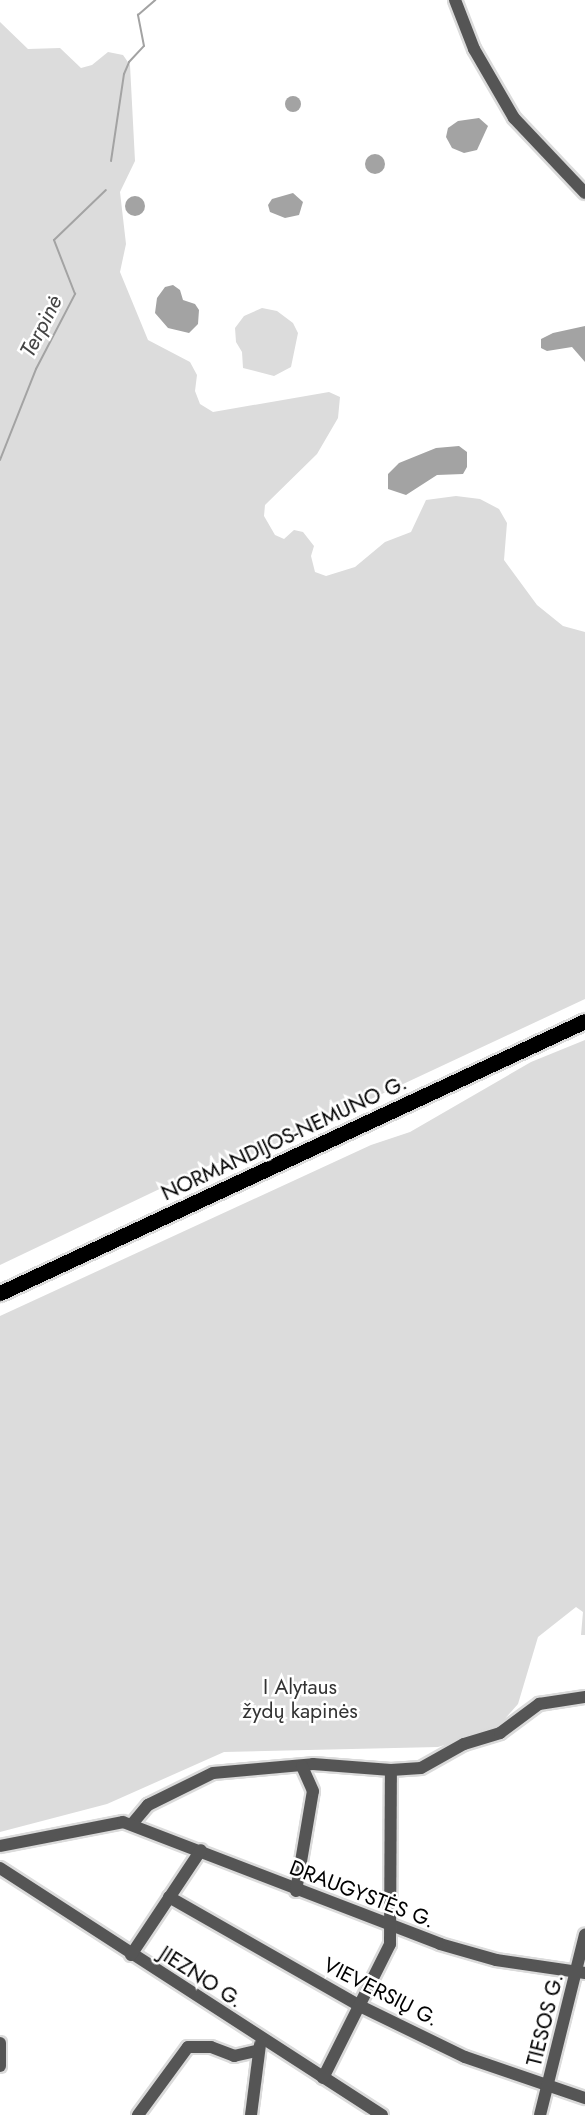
<!DOCTYPE html>
<html>
<head>
<meta charset="utf-8">
<style>
	body { margin:0 }
	#map { position:relative; width:585px; height:2115px; overflow:hidden; background:#fff; font-family:Jost,sans-serif }
	div>[style] { position:absolute }
	[style*='--x'] { left:calc(var(--x)*1px); top:calc(var(--y)*1px); width:calc(var(--w)*1px); rotate:calc(var(--a)*1deg) }
	.green>* { inset:0; background:#dcdcdc }
	.water>* { inset:0; background:#a3a3a3 }
	.round { border-radius:50% }
	.stream>* { height:2px; margin:-1px; padding:0 1px; transform-origin:1px; border-radius:1px; background:#a3a3a3 }
	.roads { filter:drop-shadow(2px 0 #dbdbdb) drop-shadow(-2px 0 #dbdbdb) drop-shadow(0 2px #dbdbdb) drop-shadow(0 -2px #dbdbdb) }
	.minor>* { height:12px; margin:-6px; padding:0 6px; transform-origin:6px; border-radius:6px; background:#555 }
	.major>* { height:15px; margin:-7.5px; padding:0 7.5px; transform-origin:7.5px; border-radius:7.5px; background:#000 }
	span { translate:-50% -50%; white-space:nowrap; text-align:center; line-height:1.15; -webkit-text-stroke:5px #fff; paint-order:stroke }
	.street-label { font-size:21px; color:#000 }
	.park-label { font-size:21px; color:#333 }
	.water-label { font-size:22px; color:#444; font-style:italic }
</style>
</head>
<body>
<div id="map">
	<div class="green">
		<i style="clip-path:polygon(0 22px,28px 49px,60px 48px,81px 68px,92px 65px,108px 52px,123px 55px,130px 65px,135px 161px,120px 192px,126px 244px,120px 272px,148px 340px,190px 362px,197px 375px,195px 391px,200px 404px,213px 412px,329px 392px,340px 397px,338px 418px,317px 454px,265px 505px,264px 516px,275px 535px,284px 539px,294px 530px,303px 532px,314px 546px,311px 556px,315px 572px,326px 576px,355px 567px,385px 542px,411px 532px,426px 500px,456px 496px,480px 499px,499px 509px,507px 523px,504px 560px,537px 605px,563px 626px,585px 632px,585px 999px,245px 1158px,212px 1164px,0 1265px)"></i>
		<i style="clip-path:polygon(262px 308px,277px 311px,293px 323px,298px 333px,291px 367px,274px 376px,243px 368px,242px 352px,236px 342px,235px 328px,244px 316px)"></i>
		<i style="clip-path:polygon(585px 1040px,585px 1635px,581px 1635px,583px 1612px,576px 1607px,538px 1637px,518px 1704px,496px 1729px,438px 1747px,224px 1752px,107px 1804px,0 1832px,0 1316px,371px 1145px,410px 1132px,531px 1062px)"></i>
	</div>
	<div class="water">
		<i class="round" style="left:285px;top:96px;width:16px;height:16px"></i>
		<i style="clip-path:polygon(479px 118px,488px 126px,477px 150px,464px 153px,452px 148px,446px 137px,448px 128px,458px 121px)"></i>
		<i class="round" style="left:365px;top:154px;width:20px;height:20px"></i>
		<i style="clip-path:polygon(293px 193px,303px 202px,299px 215px,285px 218px,270px 212px,268px 205px,272px 199px)"></i>
		<i class="round" style="left:125px;top:196px;width:20px;height:20px"></i>
		<i style="clip-path:polygon(173px 285px,180px 290px,183px 300px,195px 304px,199px 310px,198px 324px,189px 333px,168px 328px,155px 313px,157px 298px,165px 287px)"></i>
		<i style="clip-path:polygon(585px 326px,585px 362px,572px 347px,547px 351px,541px 348px,541px 339px,553px 333px)"></i>
		<i style="clip-path:polygon(459px 446px,467px 452px,467px 467px,463px 474px,437px 475px,406px 495px,388px 489px,388px 474px,399px 463px,436px 448px)"></i>
	</div>
	<div class="stream">
		<i style="--x:111;--y:161;--w:88;--a:-81.5"></i>
		<i style="--x:124;--y:74;--w:13;--a:-67"></i>
		<i style="--x:129;--y:62;--w:22;--a:-47"></i>
		<i style="--x:144;--y:46;--w:32;--a:-101"></i>
		<i style="--x:138;--y:15;--w:23;--a:-41"></i>
		<i style="--x:0;--y:460;--w:98;--a:-68.4"></i>
		<i style="--x:36;--y:369;--w:85;--a:-62.5"></i>
		<i style="--x:75;--y:294;--w:58;--a:-111.3"></i>
		<i style="--x:54;--y:240;--w:72;--a:-43.9"></i>
	</div>
	<div class="roads">
		<div class="minor">
			<i style="--x:455;--y:0;--w:53;--a:68.8"></i>
			<i style="--x:474;--y:49;--w:80;--a:59.9"></i>
			<i style="--x:514;--y:118;--w:103;--a:46.6"></i>
			<i style="--x:132;--y:1824;--w:25;--a:-50"></i>
			<i style="--x:148;--y:1805;--w:72;--a:-26.2"></i>
			<i style="--x:213;--y:1773;--w:100;--a:-5.1"></i>
			<i style="--x:313;--y:1764;--w:78;--a:4.4"></i>
			<i style="--x:391;--y:1770;--w:30;--a:-4"></i>
			<i style="--x:421;--y:1768;--w:49;--a:-29.2"></i>
			<i style="--x:464;--y:1744;--w:38;--a:-17"></i>
			<i style="--x:500;--y:1733;--w:49;--a:-36.6"></i>
			<i style="--x:539;--y:1704;--w:47;--a:-8.7"></i>
			<i style="--x:0;--y:1846;--w:125;--a:-11"></i>
			<i style="--x:123;--y:1822;--w:340;--a:21"></i>
			<i style="--x:440;--y:1944;--w:58;--a:15.9"></i>
			<i style="--x:496;--y:1960;--w:90;--a:8.3"></i>
			<i style="--x:0;--y:1868;--w:455;--a:32.9"></i>
			<i style="--x:296;--y:1891;--w:101;--a:-80.4"></i>
			<i style="--x:313;--y:1791;--w:27;--a:-114"></i>
			<i style="--x:169;--y:1897;--w:222;--a:29.7"></i>
			<i style="--x:362;--y:2007;--w:114;--a:25.9"></i>
			<i style="--x:465;--y:2057;--w:127;--a:18.9"></i>
			<i style="--x:131;--y:1955;--w:126;--a:-56.3"></i>
			<i style="--x:0;--y:2043;--w:23;--a:90"></i>
			<i style="--x:323;--y:2078;--w:150;--a:-63.4"></i>
			<i style="--x:390;--y:1944;--w:174;--a:-89.7"></i>
			<i style="--x:138;--y:2115;--w:84;--a:-53.7"></i>
			<i style="--x:188;--y:2047;--w:23;--a:0"></i>
			<i style="--x:211;--y:2047;--w:25;--a:21"></i>
			<i style="--x:234;--y:2056;--w:23;--a:-13"></i>
			<i style="--x:251;--y:2115;--w:71;--a:-82.7"></i>
			<i style="--x:540;--y:2115;--w:186;--a:-76"></i>
		</div>
		<div class="major">
			<i style="--x:0;--y:1293;--w:645;--a:-24.94"></i>
		</div>
	</div>
	<div class="street-label">
		<span style="left:284px;top:1138px;rotate:-25deg">NORMANDIJOS-NEMUNO G.</span>
		<span style="left:362px;top:1894px;rotate:21deg">DRAUGYSTĖS G.</span>
		<span style="left:201px;top:1977px;rotate:33deg">JIEZNO G.</span>
		<span style="left:381px;top:1992px;rotate:27deg">VIEVERSIŲ G.</span>
		<span style="left:545px;top:2020px;rotate:-76deg">TIESOS G.</span>
	</div>
	<div class="park-label">
		<span style="left:300px;top:1699px">I Alytaus<br>žydų kapinės</span>
	</div>
	<div class="water-label">
		<span style="left:41px;top:326px;rotate:-63deg">Terpinė</span>
	</div>
</div>
</body>
</html>
